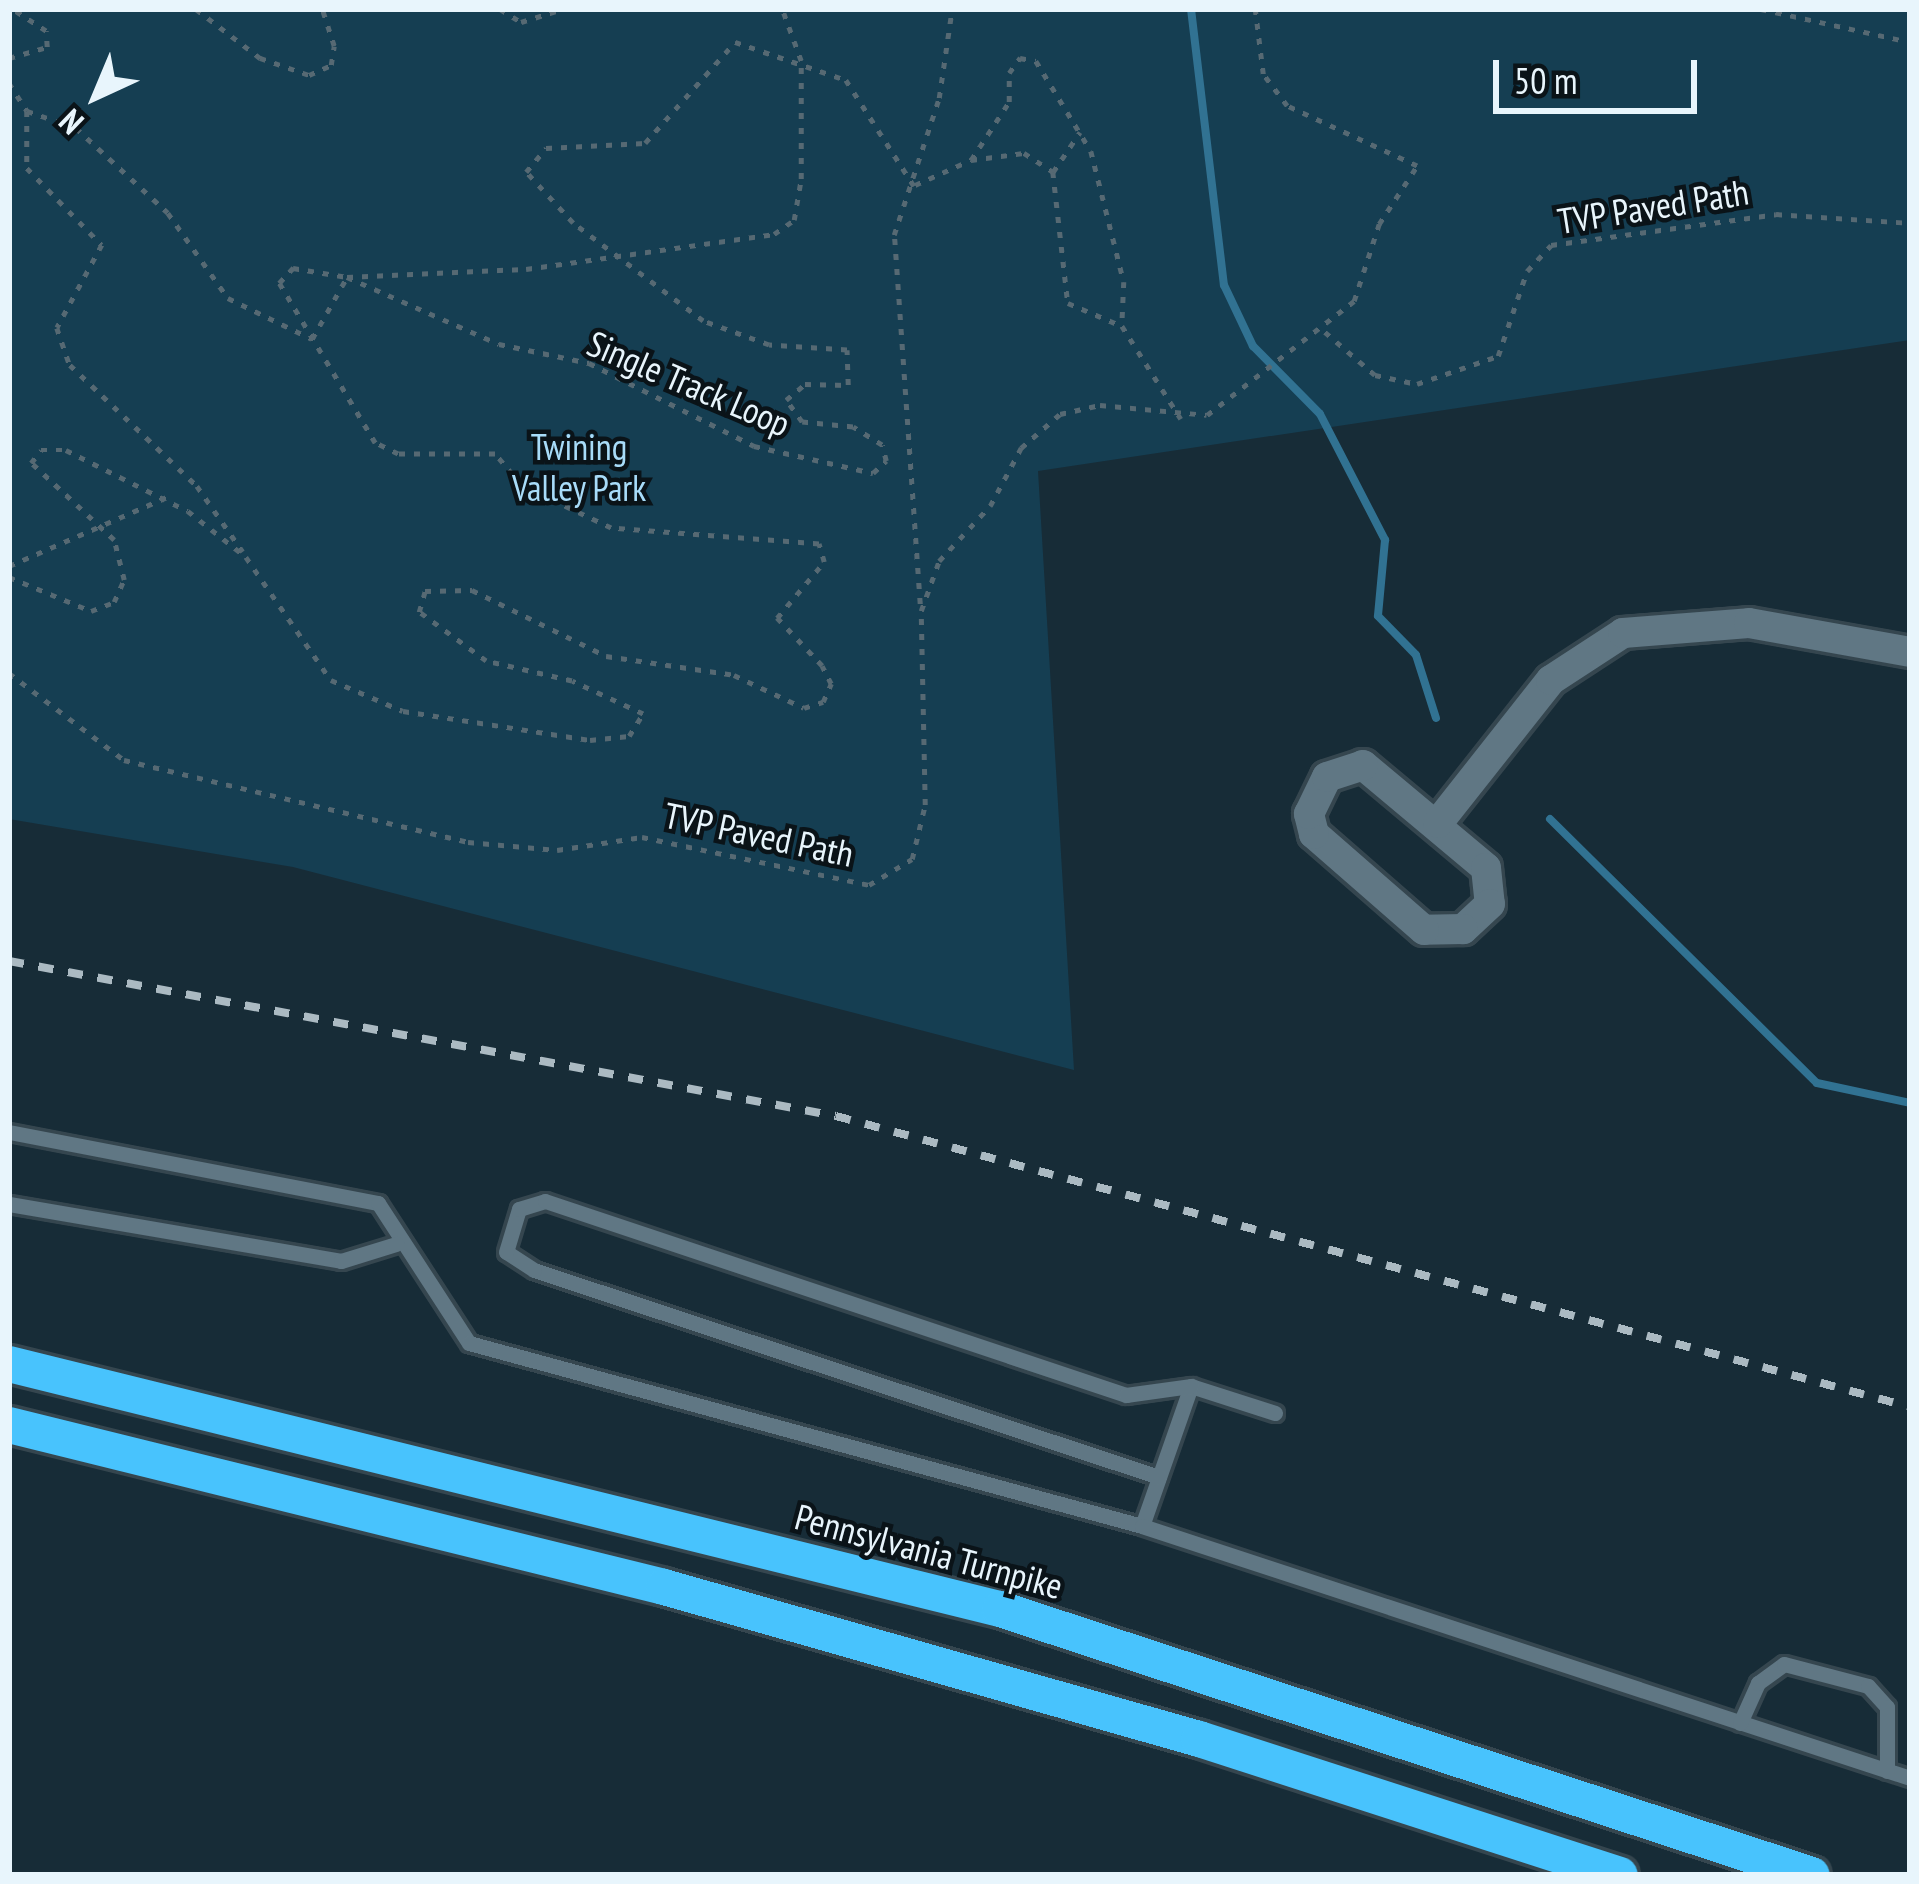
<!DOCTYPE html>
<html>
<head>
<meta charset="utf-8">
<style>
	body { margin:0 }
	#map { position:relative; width:1919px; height:1884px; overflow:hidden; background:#172c37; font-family:"PT Sans Narrow",sans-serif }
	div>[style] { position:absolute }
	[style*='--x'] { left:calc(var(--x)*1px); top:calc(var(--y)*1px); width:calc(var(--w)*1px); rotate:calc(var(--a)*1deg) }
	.green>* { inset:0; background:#153e52 }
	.stream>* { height:8px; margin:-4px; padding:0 4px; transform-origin:4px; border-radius:4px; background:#317292 }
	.path>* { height:4.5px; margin-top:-2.25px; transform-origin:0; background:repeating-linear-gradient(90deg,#566973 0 6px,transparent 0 15px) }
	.roads { filter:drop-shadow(3px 0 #35464f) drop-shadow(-3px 0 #35464f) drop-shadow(0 3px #35464f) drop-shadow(0 -3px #35464f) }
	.service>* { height:15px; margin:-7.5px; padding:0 7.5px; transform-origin:7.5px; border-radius:7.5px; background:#607784 }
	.minor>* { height:30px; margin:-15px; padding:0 15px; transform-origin:15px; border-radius:15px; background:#607784 }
	.motorway>* { height:36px; margin:-18px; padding:0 18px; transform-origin:18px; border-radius:18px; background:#48c3fd }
	.rail>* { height:8px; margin-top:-4px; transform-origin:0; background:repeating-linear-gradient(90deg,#abbac2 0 15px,transparent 0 30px) }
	span { translate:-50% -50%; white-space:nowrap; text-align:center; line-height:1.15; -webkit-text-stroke:9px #0a1318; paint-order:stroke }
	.street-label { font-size:36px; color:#e8f5fc }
	.park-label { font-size:36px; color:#a8dcf9 }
	.frame { position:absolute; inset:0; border:12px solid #e8f5fc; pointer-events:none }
	.north { position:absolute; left:36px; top:36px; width:120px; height:120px; -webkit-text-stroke:9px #0a1318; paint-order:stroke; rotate:224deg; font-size:33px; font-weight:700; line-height:48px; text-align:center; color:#e8f5fc }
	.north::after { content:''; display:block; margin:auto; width:42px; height:54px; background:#e8f5fc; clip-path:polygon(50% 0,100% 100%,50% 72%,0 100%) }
	.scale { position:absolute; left:1493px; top:60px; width:204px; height:54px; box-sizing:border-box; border:6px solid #e8f5fc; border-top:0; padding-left:15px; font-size:36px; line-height:42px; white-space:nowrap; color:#e8f5fc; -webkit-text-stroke:9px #0a1318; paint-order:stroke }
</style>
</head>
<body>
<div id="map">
	<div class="green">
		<i style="clip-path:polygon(9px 9px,1910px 9px,1910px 340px,1038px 471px,1074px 1070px,293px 867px,9px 819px)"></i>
	</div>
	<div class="stream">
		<i style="--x:1191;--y:9;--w:278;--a:83.2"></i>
		<i style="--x:1224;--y:285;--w:68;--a:64.6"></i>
		<i style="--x:1253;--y:346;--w:95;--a:45.4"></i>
		<i style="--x:1320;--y:414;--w:142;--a:62.7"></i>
		<i style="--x:1385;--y:540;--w:76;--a:95.3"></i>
		<i style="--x:1378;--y:616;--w:54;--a:45.7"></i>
		<i style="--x:1416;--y:655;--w:66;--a:72.4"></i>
		<i style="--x:1550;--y:819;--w:375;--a:44.7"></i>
		<i style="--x:1817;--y:1083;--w:95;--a:12.1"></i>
	</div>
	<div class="path">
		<i style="--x:196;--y:9;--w:81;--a:37.4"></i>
		<i style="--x:260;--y:58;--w:52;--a:19.1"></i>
		<i style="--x:309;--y:75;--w:24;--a:-24"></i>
		<i style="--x:331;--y:65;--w:19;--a:-81"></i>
		<i style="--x:334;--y:46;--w:39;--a:-108"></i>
		<i style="--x:500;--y:9;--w:25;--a:32"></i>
		<i style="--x:521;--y:22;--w:44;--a:-17.2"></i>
		<i style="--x:1761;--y:9;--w:153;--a:12.5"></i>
		<i style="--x:9;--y:58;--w:40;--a:-16"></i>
		<i style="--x:47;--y:47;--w:16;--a:-94"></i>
		<i style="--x:46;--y:31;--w:40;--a:-147.1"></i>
		<i style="--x:9;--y:83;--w:33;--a:57"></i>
		<i style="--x:27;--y:111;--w:57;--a:90"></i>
		<i style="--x:27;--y:168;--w:107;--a:45.8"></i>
		<i style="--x:102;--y:245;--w:94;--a:118.5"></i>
		<i style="--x:57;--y:328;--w:39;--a:71"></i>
		<i style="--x:70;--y:365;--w:175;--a:43.6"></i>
		<i style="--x:197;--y:486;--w:80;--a:55.1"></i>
		<i style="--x:27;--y:111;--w:52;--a:19.1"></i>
		<i style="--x:76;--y:128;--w:125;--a:42.7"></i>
		<i style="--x:168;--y:213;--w:104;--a:54.8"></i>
		<i style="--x:228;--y:298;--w:93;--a:26"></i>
		<i style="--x:312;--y:339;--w:71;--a:-60.6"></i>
		<i style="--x:347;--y:277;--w:179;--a:-2.6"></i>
		<i style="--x:526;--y:269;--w:250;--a:-8"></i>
		<i style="--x:774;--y:234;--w:24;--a:-35"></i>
		<i style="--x:794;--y:220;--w:42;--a:-80.3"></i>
		<i style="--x:801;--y:179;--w:118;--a:-90"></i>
		<i style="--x:801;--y:61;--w:55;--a:-110.1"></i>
		<i style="--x:971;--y:160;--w:53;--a:-7.5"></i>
		<i style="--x:1024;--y:153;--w:35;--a:33"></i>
		<i style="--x:1053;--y:172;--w:132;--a:83.5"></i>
		<i style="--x:1068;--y:303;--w:59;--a:23.1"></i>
		<i style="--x:1122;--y:326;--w:110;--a:57.6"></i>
		<i style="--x:1053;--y:172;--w:48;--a:-56"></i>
		<i style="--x:915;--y:185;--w:61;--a:-24.1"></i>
		<i style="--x:971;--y:160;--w:69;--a:-56.8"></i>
		<i style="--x:1009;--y:102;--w:29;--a:-90"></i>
		<i style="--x:1009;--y:73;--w:19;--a:-54"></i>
		<i style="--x:1020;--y:58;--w:16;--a:11"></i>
		<i style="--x:1036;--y:61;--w:105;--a:58.6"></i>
		<i style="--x:1091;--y:151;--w:135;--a:75.9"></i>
		<i style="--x:1124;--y:282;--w:44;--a:92.6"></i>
		<i style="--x:1325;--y:332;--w:66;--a:40.7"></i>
		<i style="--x:1375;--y:375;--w:43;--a:12.1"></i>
		<i style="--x:1417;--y:384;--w:86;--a:-19.1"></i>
		<i style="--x:1498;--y:356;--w:90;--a:-71.2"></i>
		<i style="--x:1527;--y:271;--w:35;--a:-47"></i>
		<i style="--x:1551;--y:245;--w:227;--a:-7.8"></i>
		<i style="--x:1776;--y:214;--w:134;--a:3.8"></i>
		<i style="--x:9;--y:566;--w:172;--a:-23.6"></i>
		<i style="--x:9;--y:577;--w:89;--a:22.5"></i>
		<i style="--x:91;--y:611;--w:25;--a:-21"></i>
		<i style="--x:114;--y:602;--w:24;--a:-66"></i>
		<i style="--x:124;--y:580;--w:41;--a:-104"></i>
		<i style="--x:114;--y:540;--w:113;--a:-137.1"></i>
		<i style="--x:31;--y:463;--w:16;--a:-52"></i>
		<i style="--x:41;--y:450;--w:25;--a:0"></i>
		<i style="--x:66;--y:450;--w:136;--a:26.6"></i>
		<i style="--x:188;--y:511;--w:74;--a:38.4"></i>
		<i style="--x:246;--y:557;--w:150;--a:55.4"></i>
		<i style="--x:331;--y:680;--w:78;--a:23.3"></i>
		<i style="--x:403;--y:711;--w:189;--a:8.8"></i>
		<i style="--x:590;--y:740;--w:39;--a:-6"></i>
		<i style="--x:629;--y:736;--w:26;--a:-58"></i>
		<i style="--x:643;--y:714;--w:78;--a:-155.1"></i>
		<i style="--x:572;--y:681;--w:88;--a:-166.9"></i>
		<i style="--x:486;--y:661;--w:83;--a:-143.8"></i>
		<i style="--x:419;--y:612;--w:22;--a:-74"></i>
		<i style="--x:425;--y:591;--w:47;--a:-1.2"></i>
		<i style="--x:472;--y:590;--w:149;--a:26.2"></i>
		<i style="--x:606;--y:656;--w:129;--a:8.4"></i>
		<i style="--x:734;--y:675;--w:77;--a:25.2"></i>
		<i style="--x:804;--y:708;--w:20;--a:-18"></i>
		<i style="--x:823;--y:702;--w:20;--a:-66"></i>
		<i style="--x:831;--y:684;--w:20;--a:-117"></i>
		<i style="--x:822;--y:666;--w:66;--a:-133.2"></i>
		<i style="--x:777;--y:618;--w:73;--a:-50"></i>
		<i style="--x:824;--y:562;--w:19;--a:-106"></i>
		<i style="--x:819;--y:544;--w:209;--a:-175.6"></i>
		<i style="--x:611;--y:528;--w:98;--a:-154.7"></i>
		<i style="--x:522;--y:486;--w:42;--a:-130.2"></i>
		<i style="--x:495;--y:454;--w:97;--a:180"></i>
		<i style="--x:398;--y:454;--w:25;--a:-154"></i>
		<i style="--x:375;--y:443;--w:187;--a:-121"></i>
		<i style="--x:279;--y:283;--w:21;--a:-47"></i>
		<i style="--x:293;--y:268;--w:55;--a:9.5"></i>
		<i style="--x:347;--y:277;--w:166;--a:23.8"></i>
		<i style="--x:499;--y:344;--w:92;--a:11.9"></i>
		<i style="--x:589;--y:363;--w:185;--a:26.7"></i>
		<i style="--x:754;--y:446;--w:122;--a:12.8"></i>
		<i style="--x:873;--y:473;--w:18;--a:-43"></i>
		<i style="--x:886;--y:461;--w:16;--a:-104"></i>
		<i style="--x:882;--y:445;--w:34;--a:-148"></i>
		<i style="--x:853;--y:427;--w:51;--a:-174.4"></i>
		<i style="--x:802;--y:422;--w:27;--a:-126"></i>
		<i style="--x:786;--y:400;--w:25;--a:-40"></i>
		<i style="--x:805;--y:384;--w:43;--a:1.3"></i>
		<i style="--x:848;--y:385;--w:35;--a:-92"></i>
		<i style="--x:847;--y:350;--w:78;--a:-176.3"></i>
		<i style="--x:769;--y:345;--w:70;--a:-160"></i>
		<i style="--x:703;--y:321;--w:163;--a:-143"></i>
		<i style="--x:573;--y:223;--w:69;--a:-132.7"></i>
		<i style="--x:526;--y:172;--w:31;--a:-50"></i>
		<i style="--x:546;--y:148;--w:99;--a:-2.9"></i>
		<i style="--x:645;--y:143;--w:135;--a:-48.3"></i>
		<i style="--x:735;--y:42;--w:117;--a:18.9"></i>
		<i style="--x:846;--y:80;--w:126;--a:57.3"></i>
		<i style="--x:920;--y:604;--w:370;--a:-94"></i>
		<i style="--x:894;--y:235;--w:144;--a:-71.8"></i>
		<i style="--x:939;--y:98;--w:90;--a:-81.7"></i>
		<i style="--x:9;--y:673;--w:144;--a:37.1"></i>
		<i style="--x:124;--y:760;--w:354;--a:13.4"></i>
		<i style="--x:468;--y:842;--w:89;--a:5.1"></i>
		<i style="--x:557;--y:850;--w:86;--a:-8.7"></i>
		<i style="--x:642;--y:837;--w:232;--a:11.9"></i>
		<i style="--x:869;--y:885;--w:50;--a:-31.2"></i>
		<i style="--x:912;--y:859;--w:56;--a:-76.5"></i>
		<i style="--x:925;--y:805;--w:194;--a:-91.2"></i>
		<i style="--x:921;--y:611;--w:53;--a:-70.2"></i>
		<i style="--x:939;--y:561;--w:75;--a:-47.2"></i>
		<i style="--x:990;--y:506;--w:66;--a:-61.9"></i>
		<i style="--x:1021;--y:448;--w:52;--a:-41.1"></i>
		<i style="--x:1060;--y:414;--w:41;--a:-12.7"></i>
		<i style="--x:1100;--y:405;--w:107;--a:5.3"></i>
		<i style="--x:1207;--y:415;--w:186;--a:-37.8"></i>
		<i style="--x:1354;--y:301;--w:81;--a:-72"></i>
		<i style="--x:1379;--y:224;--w:69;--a:-56.8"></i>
		<i style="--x:1417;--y:166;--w:143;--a:-155.2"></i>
		<i style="--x:1287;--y:106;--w:40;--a:-127"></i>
		<i style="--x:1263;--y:74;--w:65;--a:-97"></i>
	</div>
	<div class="roads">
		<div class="service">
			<i style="--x:9;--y:1132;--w:376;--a:10.9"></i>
			<i style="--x:378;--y:1203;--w:167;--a:57"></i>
			<i style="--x:469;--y:1343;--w:697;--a:15.21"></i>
			<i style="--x:9;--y:1204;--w:337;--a:9.7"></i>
			<i style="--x:341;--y:1261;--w:58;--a:-17.2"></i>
			<i style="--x:1275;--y:1413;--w:88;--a:-162.2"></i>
			<i style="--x:1191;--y:1386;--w:148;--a:109.3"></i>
			<i style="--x:1142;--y:1526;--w:808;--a:18.17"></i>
			<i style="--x:1159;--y:1477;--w:658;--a:-161.68"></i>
			<i style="--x:534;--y:1270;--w:33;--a:-147"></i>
			<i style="--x:506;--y:1252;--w:45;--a:-73.2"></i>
			<i style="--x:519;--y:1209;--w:27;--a:-17"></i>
			<i style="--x:545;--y:1201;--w:613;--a:18.46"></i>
			<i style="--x:1126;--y:1395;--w:66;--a:-7.9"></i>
			<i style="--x:1740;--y:1723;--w:44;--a:-65.8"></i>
			<i style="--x:1758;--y:1683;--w:32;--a:-36"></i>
			<i style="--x:1784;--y:1664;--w:87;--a:14.7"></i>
			<i style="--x:1868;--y:1686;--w:28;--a:48"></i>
			<i style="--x:1887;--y:1707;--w:64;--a:90"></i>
		</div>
		<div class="minor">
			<i style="--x:1363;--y:765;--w:160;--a:39.9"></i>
			<i style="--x:1486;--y:868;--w:36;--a:84"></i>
			<i style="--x:1490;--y:904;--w:37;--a:137"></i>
			<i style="--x:1463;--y:929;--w:39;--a:179"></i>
			<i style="--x:1424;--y:930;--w:146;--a:-138.9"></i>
			<i style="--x:1314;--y:834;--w:21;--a:-104"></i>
			<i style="--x:1309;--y:814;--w:41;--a:-64.1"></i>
			<i style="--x:1327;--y:777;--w:38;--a:-18"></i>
			<i style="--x:1438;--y:823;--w:182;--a:-51.7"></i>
			<i style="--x:1551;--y:680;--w:86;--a:-33.1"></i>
			<i style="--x:1623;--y:633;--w:126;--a:-4.5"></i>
			<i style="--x:1749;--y:623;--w:164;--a:10.2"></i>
		</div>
		<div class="motorway">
			<i style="--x:9;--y:1364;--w:1021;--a:13.89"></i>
			<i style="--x:1000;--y:1609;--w:854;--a:18.14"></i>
			<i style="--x:9;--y:1425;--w:675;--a:13.89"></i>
			<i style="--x:664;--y:1587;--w:556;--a:15.86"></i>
			<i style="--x:1199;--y:1739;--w:442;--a:17.9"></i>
		</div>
	</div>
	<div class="rail">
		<i style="--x:9;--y:961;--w:841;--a:10.62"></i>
		<i style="--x:836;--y:1116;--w:1113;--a:15.16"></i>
	</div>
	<div class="street-label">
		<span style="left:1653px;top:206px;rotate:-9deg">TVP Paved Path</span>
		<span style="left:689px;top:383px;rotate:23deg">Single Track Loop</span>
		<span style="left:759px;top:834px;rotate:12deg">TVP Paved Path</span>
		<span style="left:929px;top:1551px;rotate:15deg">Pennsylvania Turnpike</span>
	</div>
	<div class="park-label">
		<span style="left:579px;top:467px">Twining<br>Valley Park</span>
	</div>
	<div class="frame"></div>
	<div class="north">N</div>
	<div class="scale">50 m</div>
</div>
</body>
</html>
